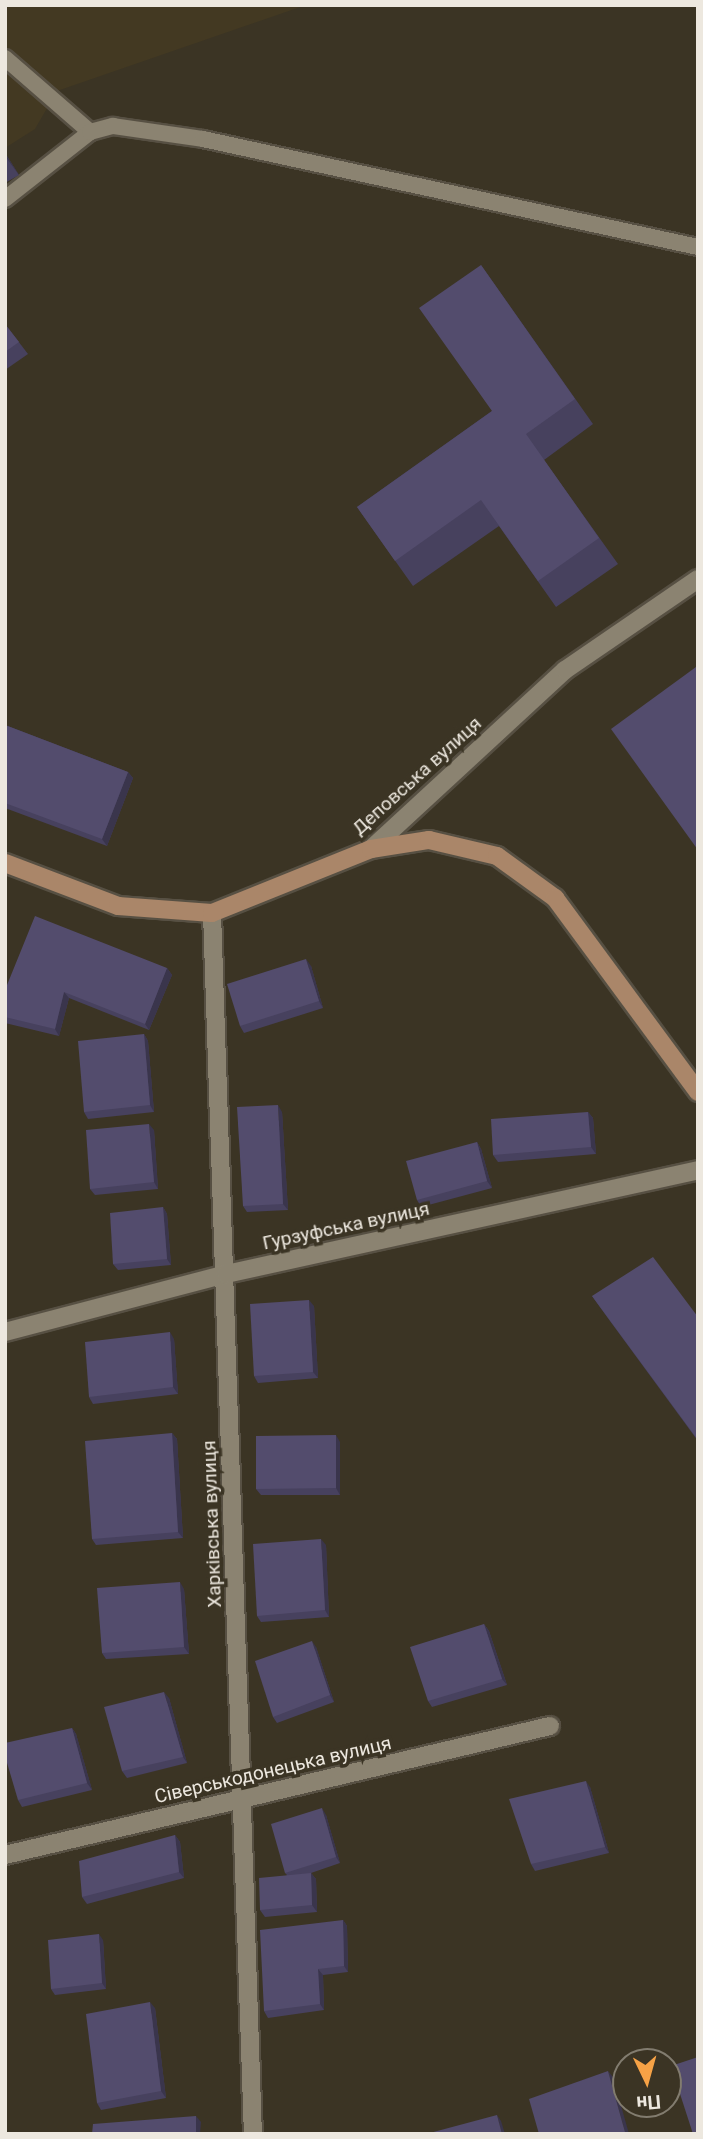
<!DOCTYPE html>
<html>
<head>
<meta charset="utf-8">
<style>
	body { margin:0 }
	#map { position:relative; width:703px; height:2139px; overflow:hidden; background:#3b3424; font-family:Roboto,sans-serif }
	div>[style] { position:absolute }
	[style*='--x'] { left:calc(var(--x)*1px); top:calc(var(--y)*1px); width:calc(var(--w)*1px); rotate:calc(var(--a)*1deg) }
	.built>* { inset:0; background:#433922 }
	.roads { filter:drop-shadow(2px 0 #575043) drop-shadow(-2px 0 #575043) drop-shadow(0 2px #575043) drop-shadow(0 -2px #575043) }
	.service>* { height:16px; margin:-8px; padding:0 8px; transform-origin:8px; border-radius:8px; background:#8b8371 }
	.minor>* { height:18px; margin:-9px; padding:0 9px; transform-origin:9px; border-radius:9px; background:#8b8371 }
	.secondary>* { height:18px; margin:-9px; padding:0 9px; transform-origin:9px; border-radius:9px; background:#aa8669 }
	.wall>* { inset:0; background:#47415e }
	.shaded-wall>* { inset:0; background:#3a354c }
	.building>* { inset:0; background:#534c6d }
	span { translate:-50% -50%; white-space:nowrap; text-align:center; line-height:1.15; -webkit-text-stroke:7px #3b3424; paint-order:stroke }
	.street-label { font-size:19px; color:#ede8df }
	.frame { position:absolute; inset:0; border:7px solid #ede8df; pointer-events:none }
	.north { position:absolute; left:612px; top:2048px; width:70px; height:70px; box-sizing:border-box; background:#3b3424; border:2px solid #827c6f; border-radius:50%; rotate:175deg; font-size:19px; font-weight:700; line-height:28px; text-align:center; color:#ede8df }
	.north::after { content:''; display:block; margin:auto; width:24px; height:32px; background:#f6a246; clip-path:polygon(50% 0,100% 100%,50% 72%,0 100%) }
</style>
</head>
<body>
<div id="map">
	<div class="built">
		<i style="clip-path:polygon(5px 5px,306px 5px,57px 91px,35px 129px,5px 148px)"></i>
	</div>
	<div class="roads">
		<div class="service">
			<i style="--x:5;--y:58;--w:113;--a:41"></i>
			<i style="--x:5;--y:199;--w:108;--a:-38.2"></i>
			<i style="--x:90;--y:132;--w:24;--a:-15"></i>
			<i style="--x:113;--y:126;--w:91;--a:8.2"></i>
			<i style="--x:203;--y:139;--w:507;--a:12.31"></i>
		</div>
		<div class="minor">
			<i style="--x:371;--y:849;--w:264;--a:-42.7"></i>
			<i style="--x:565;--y:670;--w:161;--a:-34.4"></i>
			<i style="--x:212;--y:913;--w:1222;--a:88.08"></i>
			<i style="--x:5;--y:1332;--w:228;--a:-14.7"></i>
			<i style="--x:226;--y:1274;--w:483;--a:-12.4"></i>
			<i style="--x:5;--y:1855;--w:560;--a:-13.32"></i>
		</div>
		<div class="secondary">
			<i style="--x:5;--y:863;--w:121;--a:20.8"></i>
			<i style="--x:118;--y:906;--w:94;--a:4.3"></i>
			<i style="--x:212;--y:913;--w:171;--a:-21.9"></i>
			<i style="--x:371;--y:849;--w:59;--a:-8.8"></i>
			<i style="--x:429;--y:840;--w:70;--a:13.2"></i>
			<i style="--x:497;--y:856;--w:72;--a:35.9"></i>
			<i style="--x:555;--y:898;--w:241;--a:53.6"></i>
		</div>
	</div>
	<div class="wall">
		<i style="clip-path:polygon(5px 153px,19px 175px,5px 183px)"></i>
		<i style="clip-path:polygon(481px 265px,593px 424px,544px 460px,618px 564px,556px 607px,499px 526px,413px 586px,357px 507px,492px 411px)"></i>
		<i style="clip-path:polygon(5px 324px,28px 354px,5px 370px)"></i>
		<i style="clip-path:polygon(5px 725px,128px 772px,133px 778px,107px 846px,5px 808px)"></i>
		<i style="clip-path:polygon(311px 966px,323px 1008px,244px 1033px,240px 1026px)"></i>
		<i style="clip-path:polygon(167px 968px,172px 975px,149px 1030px,69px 998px,59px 1036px,5px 1023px,5px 990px)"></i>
		<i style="clip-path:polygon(144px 1034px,148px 1041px,154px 1112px,88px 1119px,84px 1112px)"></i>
		<i style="clip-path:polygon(282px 1112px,288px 1210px,247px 1212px,243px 1206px)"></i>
		<i style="clip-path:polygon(588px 1112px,593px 1118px,596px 1154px,498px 1162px,493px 1155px)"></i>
		<i style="clip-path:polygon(154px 1130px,158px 1189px,95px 1195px,90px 1189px)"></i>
		<i style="clip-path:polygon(477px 1142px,481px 1149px,492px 1188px,421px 1207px,417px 1200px)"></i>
		<i style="clip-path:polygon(163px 1207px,167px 1214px,171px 1265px,118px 1270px,113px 1264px)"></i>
		<i style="clip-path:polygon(592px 1296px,698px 1317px,698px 1441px,610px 1321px)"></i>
		<i style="clip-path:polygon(314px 1306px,318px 1378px,258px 1383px,254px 1376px)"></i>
		<i style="clip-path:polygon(174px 1339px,178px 1394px,93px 1404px,89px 1397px)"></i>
		<i style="clip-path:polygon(172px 1433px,177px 1439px,183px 1538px,96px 1545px,92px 1539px)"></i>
		<i style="clip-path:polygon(340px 1442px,340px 1495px,261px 1495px,256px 1489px)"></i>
		<i style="clip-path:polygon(326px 1545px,329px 1617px,261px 1622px,257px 1616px)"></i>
		<i style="clip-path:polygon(184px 1589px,189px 1654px,106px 1659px,102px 1653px)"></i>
		<i style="clip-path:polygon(484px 1624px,489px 1631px,507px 1685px,432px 1707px,428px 1701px)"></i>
		<i style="clip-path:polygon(316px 1647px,334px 1702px,277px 1723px,273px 1717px)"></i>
		<i style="clip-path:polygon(169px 1698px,187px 1763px,127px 1778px,122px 1771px)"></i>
		<i style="clip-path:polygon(72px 1728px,76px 1734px,92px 1790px,22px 1807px,18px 1800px)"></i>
		<i style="clip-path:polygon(590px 1787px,609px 1853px,535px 1871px,531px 1864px)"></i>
		<i style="clip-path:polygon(326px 1815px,340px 1863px,311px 1873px,316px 1879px,317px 1912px,265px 1917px,260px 1910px,287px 1875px,285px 1873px)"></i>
		<i style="clip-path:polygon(175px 1835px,180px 1842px,184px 1878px,87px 1904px,82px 1897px)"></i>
		<i style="clip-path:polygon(343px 1920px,347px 1926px,348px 1972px,323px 1975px,324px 2010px,268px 2018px,264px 2011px)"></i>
		<i style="clip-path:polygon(103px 1940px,106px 1989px,55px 1995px,51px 1989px)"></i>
		<i style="clip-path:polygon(155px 2008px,166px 2098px,101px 2110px,97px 2103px)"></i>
	</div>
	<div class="shaded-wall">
		<i style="clip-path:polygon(5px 153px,19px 175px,5px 156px)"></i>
		<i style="clip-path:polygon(128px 772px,133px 778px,107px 846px,102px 839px)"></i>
		<i style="clip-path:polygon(306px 959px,311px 966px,323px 1008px,319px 1001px)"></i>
		<i style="clip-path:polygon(167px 968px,172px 975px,149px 1030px,145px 1024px)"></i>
		<i style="clip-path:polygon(64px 992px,69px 998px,59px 1036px,55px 1029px)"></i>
		<i style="clip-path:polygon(144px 1034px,148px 1041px,154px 1112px,150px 1105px)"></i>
		<i style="clip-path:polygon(278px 1105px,282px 1112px,288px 1210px,283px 1204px)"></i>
		<i style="clip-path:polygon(588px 1112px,593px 1118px,596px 1154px,591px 1147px)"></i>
		<i style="clip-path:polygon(149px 1124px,154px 1130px,158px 1189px,154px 1182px)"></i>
		<i style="clip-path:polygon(477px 1142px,481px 1149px,492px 1188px,487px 1181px)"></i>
		<i style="clip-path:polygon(163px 1207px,167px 1214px,171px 1265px,167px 1259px)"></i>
		<i style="clip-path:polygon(309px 1300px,314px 1306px,318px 1378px,313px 1372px)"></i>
		<i style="clip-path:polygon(170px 1332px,174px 1339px,178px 1394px,173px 1387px)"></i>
		<i style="clip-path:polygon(172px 1433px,177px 1439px,183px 1538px,178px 1532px)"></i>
		<i style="clip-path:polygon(336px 1435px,340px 1442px,340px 1495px,336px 1488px)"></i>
		<i style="clip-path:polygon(321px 1539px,326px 1545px,329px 1617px,325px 1610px)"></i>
		<i style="clip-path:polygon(180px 1582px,184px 1589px,189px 1654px,184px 1647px)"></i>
		<i style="clip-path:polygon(484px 1624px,489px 1631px,507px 1685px,502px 1679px)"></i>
		<i style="clip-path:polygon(312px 1641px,316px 1647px,334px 1702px,330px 1695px)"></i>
		<i style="clip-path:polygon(164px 1692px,169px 1698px,187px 1763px,183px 1757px)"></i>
		<i style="clip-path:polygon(72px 1728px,76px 1734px,92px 1790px,87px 1783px)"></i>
		<i style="clip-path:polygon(586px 1781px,590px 1787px,609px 1853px,605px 1847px)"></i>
		<i style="clip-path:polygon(322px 1808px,326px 1815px,340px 1863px,336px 1857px)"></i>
		<i style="clip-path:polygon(175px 1835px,180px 1842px,184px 1878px,179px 1872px)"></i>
		<i style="clip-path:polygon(311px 1873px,316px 1879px,317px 1912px,312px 1905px)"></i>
		<i style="clip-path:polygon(343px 1920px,347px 1926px,348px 1972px,344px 1966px)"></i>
		<i style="clip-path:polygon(99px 1934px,103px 1940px,106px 1989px,102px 1983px)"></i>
		<i style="clip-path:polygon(318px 1969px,323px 1975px,324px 2010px,320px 2004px)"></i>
		<i style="clip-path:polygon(150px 2002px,155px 2008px,166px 2098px,161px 2091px)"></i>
		<i style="clip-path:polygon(608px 2071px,613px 2077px,629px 2134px,627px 2134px,625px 2132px)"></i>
		<i style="clip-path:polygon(497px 2115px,501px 2121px,505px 2134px,502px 2134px)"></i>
		<i style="clip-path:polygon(196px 2116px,201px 2122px,200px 2134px,196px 2134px)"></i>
	</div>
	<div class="building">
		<i style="clip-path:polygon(481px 265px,575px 399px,526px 434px,599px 538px,538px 581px,481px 500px,395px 561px,357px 507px,492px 411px,419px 308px)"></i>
		<i style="clip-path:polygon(5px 324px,19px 342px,5px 352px)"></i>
		<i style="clip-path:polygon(696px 667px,698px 669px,698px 850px,611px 729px)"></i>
		<i style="clip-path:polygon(5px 725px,128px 772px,102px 839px,5px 803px)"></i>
		<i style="clip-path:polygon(35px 916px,167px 968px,145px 1024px,64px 992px,55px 1029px,5px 1017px,5px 990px)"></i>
		<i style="clip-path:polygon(306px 959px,319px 1001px,240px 1026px,227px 984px)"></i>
		<i style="clip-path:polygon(144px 1034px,150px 1105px,84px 1112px,78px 1041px)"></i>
		<i style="clip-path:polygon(278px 1105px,283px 1204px,243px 1206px,237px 1107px)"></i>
		<i style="clip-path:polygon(588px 1112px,591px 1147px,493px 1155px,491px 1119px)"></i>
		<i style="clip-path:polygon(149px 1124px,154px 1182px,90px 1189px,86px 1130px)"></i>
		<i style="clip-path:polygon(477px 1142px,487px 1181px,417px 1200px,406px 1161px)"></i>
		<i style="clip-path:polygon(163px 1207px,167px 1259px,113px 1264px,110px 1213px)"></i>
		<i style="clip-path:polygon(653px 1257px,698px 1317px,698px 1440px,592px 1296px)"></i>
		<i style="clip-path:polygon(309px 1300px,313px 1372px,254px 1376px,250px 1304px)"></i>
		<i style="clip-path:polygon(170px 1332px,173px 1387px,89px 1397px,85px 1342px)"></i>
		<i style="clip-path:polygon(172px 1433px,178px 1532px,92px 1539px,85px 1441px)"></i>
		<i style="clip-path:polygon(336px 1435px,336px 1488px,256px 1489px,256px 1436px)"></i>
		<i style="clip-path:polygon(321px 1539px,325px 1610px,257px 1616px,253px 1544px)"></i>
		<i style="clip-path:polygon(180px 1582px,184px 1647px,102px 1653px,97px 1588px)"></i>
		<i style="clip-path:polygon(484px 1624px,502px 1679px,428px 1701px,410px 1647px)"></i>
		<i style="clip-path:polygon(312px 1641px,330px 1695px,273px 1717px,255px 1661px)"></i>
		<i style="clip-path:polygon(164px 1692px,183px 1757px,122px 1771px,104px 1707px)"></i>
		<i style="clip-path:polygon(72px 1728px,87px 1783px,18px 1800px,5px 1756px,5px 1743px)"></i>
		<i style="clip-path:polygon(586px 1781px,605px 1847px,531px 1864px,509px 1799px)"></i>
		<i style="clip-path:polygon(322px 1808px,336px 1857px,285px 1873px,271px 1824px)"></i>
		<i style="clip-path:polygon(175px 1835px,179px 1872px,82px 1897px,79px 1861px)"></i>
		<i style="clip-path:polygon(311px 1873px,312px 1905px,260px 1910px,259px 1878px)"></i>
		<i style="clip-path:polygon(343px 1920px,344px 1966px,318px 1969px,320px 2004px,264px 2011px,260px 1930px)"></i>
		<i style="clip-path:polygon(99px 1934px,102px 1983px,51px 1989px,48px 1940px)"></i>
		<i style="clip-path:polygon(150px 2002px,161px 2091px,97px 2103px,86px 2014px)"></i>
		<i style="clip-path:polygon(698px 2057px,698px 2134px,693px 2134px,671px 2066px)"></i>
		<i style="clip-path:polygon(608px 2071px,625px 2132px,621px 2134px,539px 2134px,529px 2099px)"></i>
		<i style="clip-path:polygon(497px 2115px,502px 2134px,426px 2134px)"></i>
		<i style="clip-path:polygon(196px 2116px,196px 2134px,92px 2134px,93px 2124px)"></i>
	</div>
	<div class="street-label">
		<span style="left:417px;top:776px;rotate:-42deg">Деповська вулиця</span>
		<span style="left:346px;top:1226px;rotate:-12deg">Гурзуфська вулиця</span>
		<span style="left:212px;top:1524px;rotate:-92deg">Харківська вулиця</span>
		<span style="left:273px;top:1770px;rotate:-13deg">Сіверськодонецька вулиця</span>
	</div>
	<div class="frame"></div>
	<div class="north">Пн</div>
</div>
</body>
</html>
